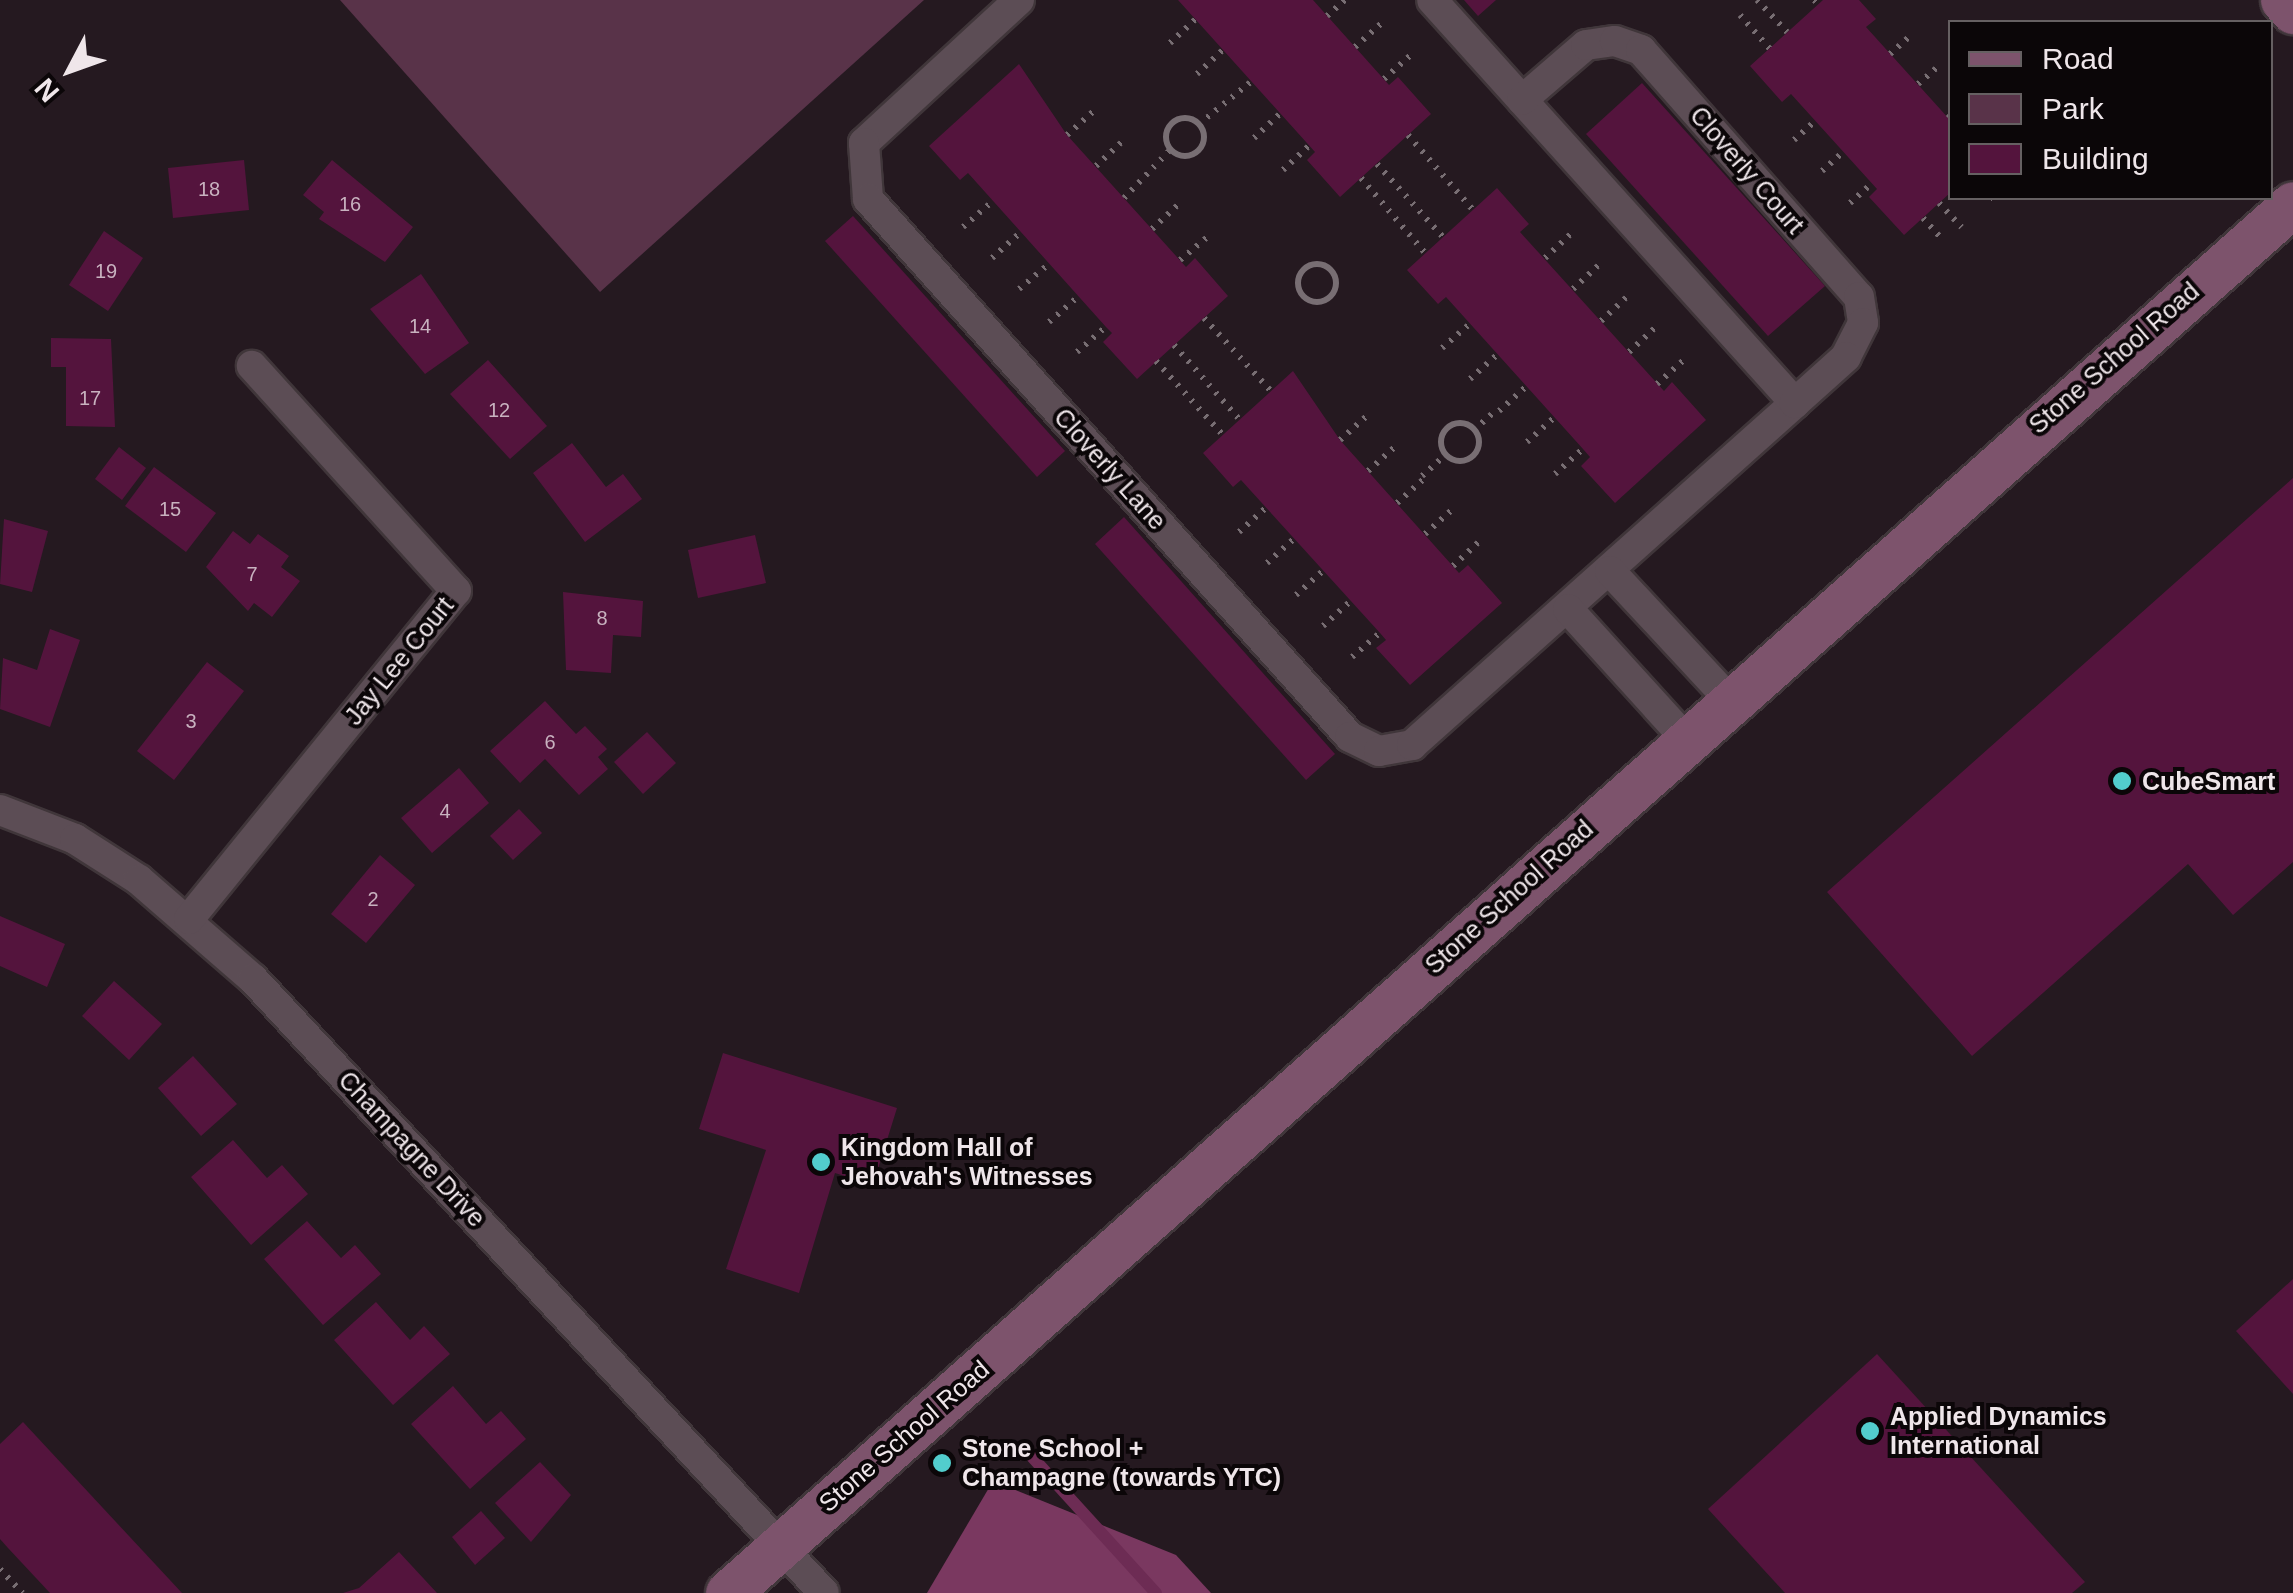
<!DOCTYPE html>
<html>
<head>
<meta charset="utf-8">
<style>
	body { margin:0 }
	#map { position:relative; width:2293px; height:1593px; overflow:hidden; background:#251920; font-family:Helvetica,sans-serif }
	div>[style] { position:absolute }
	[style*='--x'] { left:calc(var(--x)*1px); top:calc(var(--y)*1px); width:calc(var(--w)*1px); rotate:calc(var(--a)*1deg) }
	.green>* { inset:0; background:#593349 }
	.forest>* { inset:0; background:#7a3860 }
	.stream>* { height:12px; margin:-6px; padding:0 6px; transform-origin:6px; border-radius:6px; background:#6d2c54 }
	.building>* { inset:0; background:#54143d }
	.path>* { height:6px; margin-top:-3px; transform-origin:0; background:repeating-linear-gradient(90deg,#786e73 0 2.5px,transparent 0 10.5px) }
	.path>.ring { margin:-3px; padding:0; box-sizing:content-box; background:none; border:6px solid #786e73; border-radius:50% }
	.roads { filter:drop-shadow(2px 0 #40363a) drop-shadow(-2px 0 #40363a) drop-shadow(0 2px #40363a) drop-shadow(0 -2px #40363a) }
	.street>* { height:30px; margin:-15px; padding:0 15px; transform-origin:15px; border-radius:15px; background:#5c4d55 }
	.secondary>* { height:45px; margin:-22.5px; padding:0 22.5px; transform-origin:22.5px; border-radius:22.5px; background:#7d536c }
	.dots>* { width:28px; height:28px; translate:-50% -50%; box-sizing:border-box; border:5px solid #0b0608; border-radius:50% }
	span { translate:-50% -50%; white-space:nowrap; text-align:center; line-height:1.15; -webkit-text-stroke:8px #0b0608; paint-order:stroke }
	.number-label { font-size:20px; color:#c8b2bf }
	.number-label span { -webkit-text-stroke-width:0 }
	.street-label { font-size:25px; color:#efe6ea }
	.poi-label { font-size:25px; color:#efe6ea; font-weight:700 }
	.left { translate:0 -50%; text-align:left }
	.legend { position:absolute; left:1948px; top:20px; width:325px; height:180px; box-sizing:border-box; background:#0b0608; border:2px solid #666062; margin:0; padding:12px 18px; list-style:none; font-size:30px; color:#efe6ea }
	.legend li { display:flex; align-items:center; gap:20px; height:50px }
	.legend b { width:50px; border:2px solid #666062 }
	.north { position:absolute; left:20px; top:20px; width:100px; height:100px; -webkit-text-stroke:8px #0b0608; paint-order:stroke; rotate:229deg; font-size:28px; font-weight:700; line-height:40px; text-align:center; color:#efe6ea }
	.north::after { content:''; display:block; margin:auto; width:35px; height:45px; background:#efe6ea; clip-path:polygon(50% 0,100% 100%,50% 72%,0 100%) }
</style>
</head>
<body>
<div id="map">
	<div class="green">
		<i style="clip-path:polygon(340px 0,924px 0,600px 292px)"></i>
	</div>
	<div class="forest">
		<i style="clip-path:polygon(993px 1481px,1176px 1555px,1211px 1593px,927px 1593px)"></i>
	</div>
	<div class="stream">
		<i style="--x:1024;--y:1448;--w:196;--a:47.7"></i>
	</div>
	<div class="building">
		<i style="clip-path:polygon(1178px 0,1313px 0,1389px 85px,1398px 77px,1431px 114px,1340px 197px,1307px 160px,1315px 152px)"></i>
		<i style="clip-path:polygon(1464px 0,1496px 0,1478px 16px)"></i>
		<i style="clip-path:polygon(1823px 0,1859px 0,1876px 19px,1866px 27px,1950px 120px,1950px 193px,1904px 235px,1869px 197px,1877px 189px,1791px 94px,1782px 102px,1750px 66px)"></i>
		<i style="clip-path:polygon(1019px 64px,1067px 135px,1186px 267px,1195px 258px,1228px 296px,1137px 379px,1103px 342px,1112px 333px,1106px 327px,968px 173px,960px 180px,929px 146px)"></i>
		<i style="clip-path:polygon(1642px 83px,1825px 286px,1768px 336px,1586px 134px)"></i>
		<i style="clip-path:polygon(244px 160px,249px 210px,173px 218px,168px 168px)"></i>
		<i style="clip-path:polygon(332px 160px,413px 227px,385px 262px,319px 219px,324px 212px,303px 195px)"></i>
		<i style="clip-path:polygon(1497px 188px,1529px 224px,1520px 232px,1664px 391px,1672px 382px,1706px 420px,1615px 503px,1581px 466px,1590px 457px,1583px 449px,1446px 297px,1438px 304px,1407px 270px)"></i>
		<i style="clip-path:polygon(853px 216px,1065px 451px,1037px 477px,825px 241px)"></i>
		<i style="clip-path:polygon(104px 231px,143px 258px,108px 311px,69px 285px)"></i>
		<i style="clip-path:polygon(421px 274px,469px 343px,425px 374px,370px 309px)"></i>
		<i style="clip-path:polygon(51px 338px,111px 339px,115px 427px,66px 426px,66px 367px,51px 367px)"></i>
		<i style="clip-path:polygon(488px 360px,547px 426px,510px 459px,450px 394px)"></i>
		<i style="clip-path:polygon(1293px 371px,1340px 440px,1459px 573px,1468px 565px,1502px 603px,1410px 685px,1376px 648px,1386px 640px,1380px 633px,1241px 480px,1233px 487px,1203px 453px)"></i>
		<i style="clip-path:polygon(572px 443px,606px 487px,623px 474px,642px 499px,585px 542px,533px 473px)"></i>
		<i style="clip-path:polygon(119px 447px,146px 468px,122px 500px,95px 479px)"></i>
		<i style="clip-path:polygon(154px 467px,216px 513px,186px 552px,125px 506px)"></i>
		<i style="clip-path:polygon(2293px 478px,2293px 862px,2233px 915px,2188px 864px,1972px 1056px,1827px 892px)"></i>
		<i style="clip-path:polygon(1124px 517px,1335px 754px,1306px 780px,1095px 544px)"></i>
		<i style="clip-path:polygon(4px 519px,48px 531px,32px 592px,0 584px)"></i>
		<i style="clip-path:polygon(233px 531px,250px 544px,258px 534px,289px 556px,281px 567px,300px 581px,272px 617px,254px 603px,248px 611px,206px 567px)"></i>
		<i style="clip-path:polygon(755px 535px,766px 583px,698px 598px,688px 550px)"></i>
		<i style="clip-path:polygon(563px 592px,643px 601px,641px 637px,613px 635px,611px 673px,566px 670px)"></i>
		<i style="clip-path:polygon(50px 629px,80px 640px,50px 727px,0 709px,3px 658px,37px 670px)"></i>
		<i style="clip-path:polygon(207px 662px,244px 691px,174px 780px,137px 751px)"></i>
		<i style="clip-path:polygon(545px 701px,576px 734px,585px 726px,607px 749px,598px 757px,608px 769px,579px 795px,545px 759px,520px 783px,490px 751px)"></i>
		<i style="clip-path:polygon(647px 732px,676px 763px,643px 794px,614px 762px)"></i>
		<i style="clip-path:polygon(459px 768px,489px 803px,432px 853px,401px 818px)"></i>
		<i style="clip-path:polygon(519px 809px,542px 833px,513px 860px,490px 836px)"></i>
		<i style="clip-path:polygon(380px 855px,415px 885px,366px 943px,331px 914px)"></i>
		<i style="clip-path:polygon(0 916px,65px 944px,47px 987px,0 966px)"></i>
		<i style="clip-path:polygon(114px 981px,162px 1024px,129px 1060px,82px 1016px)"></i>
		<i style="clip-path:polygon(723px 1053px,897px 1108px,873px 1185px,835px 1173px,799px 1293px,726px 1269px,766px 1150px,699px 1129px)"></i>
		<i style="clip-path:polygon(193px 1056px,237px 1104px,201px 1136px,158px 1088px)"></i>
		<i style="clip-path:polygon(233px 1140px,267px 1178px,282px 1165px,308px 1194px,251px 1245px,191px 1177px)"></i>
		<i style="clip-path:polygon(307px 1221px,341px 1258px,355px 1245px,381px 1274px,323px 1325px,264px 1259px)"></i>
		<i style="clip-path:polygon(2293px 1279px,2293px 1394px,2236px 1331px)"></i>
		<i style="clip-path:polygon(376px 1302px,410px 1340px,424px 1326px,450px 1354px,393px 1405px,334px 1340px)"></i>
		<i style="clip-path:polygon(1877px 1354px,2085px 1582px,2072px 1593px,1785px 1593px,1708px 1509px)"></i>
		<i style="clip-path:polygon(453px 1386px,486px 1424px,501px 1411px,526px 1439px,470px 1489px,411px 1424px)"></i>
		<i style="clip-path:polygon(23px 1422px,182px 1593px,50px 1593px,8px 1548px,0 1539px,0 1444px)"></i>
		<i style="clip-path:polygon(540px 1462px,571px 1495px,531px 1542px,495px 1503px)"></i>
		<i style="clip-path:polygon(481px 1511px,505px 1538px,475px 1565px,452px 1537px)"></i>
		<i style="clip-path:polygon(399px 1552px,437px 1593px,343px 1593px,359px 1588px)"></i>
	</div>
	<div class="path">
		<i style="--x:1757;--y:0;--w:44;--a:46.8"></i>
		<i style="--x:1814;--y:0;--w:6;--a:45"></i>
		<i style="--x:1740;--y:15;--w:45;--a:48.6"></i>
		<i style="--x:1327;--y:16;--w:24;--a:-42"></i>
		<i style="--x:1170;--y:43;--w:35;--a:-43"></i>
		<i style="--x:1355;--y:47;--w:36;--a:-42"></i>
		<i style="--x:1890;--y:54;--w:30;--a:-42"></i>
		<i style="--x:1197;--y:74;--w:35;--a:-43"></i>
		<i style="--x:1384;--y:79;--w:36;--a:-42"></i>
		<i style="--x:1918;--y:84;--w:29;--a:-41"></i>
		<i style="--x:1948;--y:118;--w:3;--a:-45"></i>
		<i class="ring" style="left:1166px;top:118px;width:32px;height:32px"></i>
		<i style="--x:1199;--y:124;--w:68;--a:-39.1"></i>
		<i style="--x:1067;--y:135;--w:36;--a:-42"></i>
		<i style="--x:1408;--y:135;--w:99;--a:49.1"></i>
		<i style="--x:1254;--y:138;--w:37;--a:-43"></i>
		<i style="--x:1794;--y:140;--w:28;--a:-42"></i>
		<i style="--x:1377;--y:164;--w:98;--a:47.9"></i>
		<i style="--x:1096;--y:166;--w:35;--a:-43"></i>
		<i style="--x:1283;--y:170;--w:37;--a:-43"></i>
		<i style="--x:1822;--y:171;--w:28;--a:-42"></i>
		<i style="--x:1361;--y:178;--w:99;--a:49.5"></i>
		<i style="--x:1124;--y:198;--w:68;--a:-46.2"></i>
		<i style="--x:1991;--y:198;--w:1;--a:0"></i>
		<i style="--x:1850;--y:203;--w:30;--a:-42"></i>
		<i style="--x:1939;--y:203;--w:33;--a:47"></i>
		<i style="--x:1923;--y:218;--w:31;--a:48"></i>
		<i style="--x:963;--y:227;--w:40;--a:-41"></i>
		<i style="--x:1152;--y:229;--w:35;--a:-43"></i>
		<i style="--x:992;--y:258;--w:39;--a:-42"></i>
		<i style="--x:1545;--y:258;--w:35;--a:-43"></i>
		<i style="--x:1180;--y:260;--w:35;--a:-40"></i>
		<i class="ring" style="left:1298px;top:264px;width:32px;height:32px"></i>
		<i style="--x:1019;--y:289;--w:39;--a:-40"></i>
		<i style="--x:1573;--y:289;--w:35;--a:-43"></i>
		<i style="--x:1204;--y:318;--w:99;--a:47.5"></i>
		<i style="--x:1601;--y:321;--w:35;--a:-43"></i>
		<i style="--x:1049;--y:322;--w:40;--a:-41"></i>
		<i style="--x:1174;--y:345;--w:98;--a:48.7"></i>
		<i style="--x:1442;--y:348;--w:37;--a:-41"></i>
		<i style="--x:1077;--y:352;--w:38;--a:-41"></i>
		<i style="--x:1629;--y:352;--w:35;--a:-43"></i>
		<i style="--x:1156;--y:361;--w:98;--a:47.9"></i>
		<i style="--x:1470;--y:379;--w:36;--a:-42"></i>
		<i style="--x:1657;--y:384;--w:36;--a:-42"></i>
		<i style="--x:1499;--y:411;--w:36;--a:-42"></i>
		<i class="ring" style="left:1441px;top:423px;width:32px;height:32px"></i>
		<i style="--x:1474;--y:430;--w:31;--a:-42"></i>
		<i style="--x:1340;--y:440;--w:36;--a:-42"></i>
		<i style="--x:1527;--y:442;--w:36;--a:-42"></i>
		<i style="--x:1368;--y:471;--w:36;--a:-42"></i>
		<i style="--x:1555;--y:474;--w:38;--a:-42"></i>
		<i style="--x:1422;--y:476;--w:31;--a:-42"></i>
		<i style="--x:1397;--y:503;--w:36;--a:-42"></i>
		<i style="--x:1239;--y:532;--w:36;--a:-42"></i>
		<i style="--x:1425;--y:534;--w:36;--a:-42"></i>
		<i style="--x:1267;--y:563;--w:36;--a:-42"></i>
		<i style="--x:1453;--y:566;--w:37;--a:-43"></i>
		<i style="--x:1296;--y:595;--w:36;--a:-42"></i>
		<i style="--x:1323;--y:626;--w:38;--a:-42"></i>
		<i style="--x:1352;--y:657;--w:37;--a:-41"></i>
		<i style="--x:0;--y:1569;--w:33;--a:47"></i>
	</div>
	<div class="roads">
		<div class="street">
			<i style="--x:1019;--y:0;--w:211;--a:137.3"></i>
			<i style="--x:864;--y:143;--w:56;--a:85.9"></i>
			<i style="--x:868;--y:199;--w:722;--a:48.14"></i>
			<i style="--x:1350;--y:737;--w:32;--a:26"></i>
			<i style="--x:1379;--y:751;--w:34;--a:-10"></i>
			<i style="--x:1412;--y:745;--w:513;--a:-41.76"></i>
			<i style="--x:1795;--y:403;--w:542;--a:-132.01"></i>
			<i style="--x:1522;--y:100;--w:84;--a:-40.7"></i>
			<i style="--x:1586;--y:45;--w:29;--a:-8"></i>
			<i style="--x:1615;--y:41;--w:28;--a:19"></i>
			<i style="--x:1641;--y:50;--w:329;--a:48.6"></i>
			<i style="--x:1859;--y:297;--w:26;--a:81"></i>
			<i style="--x:1863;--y:323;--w:38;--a:117"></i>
			<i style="--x:1846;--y:357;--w:69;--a:138"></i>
			<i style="--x:1610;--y:571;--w:175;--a:47.1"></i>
			<i style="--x:1568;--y:609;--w:174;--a:47.8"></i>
			<i style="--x:0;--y:810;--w:80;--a:21.1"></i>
			<i style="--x:75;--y:839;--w:76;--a:32.6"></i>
			<i style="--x:139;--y:880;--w:151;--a:41"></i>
			<i style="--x:253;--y:979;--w:838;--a:47.08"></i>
			<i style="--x:189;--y:919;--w:423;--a:-50.9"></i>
			<i style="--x:456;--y:591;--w:304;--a:-132.2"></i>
		</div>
		<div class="secondary">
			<i style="--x:2283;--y:0;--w:15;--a:48"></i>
			<i style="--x:728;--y:1593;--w:2092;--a:-41.59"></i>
		</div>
	</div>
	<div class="dots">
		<i style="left:2122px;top:781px;background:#52cdcd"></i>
		<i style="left:821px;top:1162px;background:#52cdcd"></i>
		<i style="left:1870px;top:1431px;background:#52cdcd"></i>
		<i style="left:942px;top:1463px;background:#52cdcd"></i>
	</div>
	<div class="number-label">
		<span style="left:209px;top:189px">18</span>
		<span style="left:350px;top:204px">16</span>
		<span style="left:106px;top:271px">19</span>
		<span style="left:420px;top:326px">14</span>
		<span style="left:90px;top:398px">17</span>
		<span style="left:499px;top:410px">12</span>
		<span style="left:170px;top:509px">15</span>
		<span style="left:252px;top:574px">7</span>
		<span style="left:602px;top:618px">8</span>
		<span style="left:191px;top:721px">3</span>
		<span style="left:550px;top:742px">6</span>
		<span style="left:445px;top:811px">4</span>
		<span style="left:373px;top:899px">2</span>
	</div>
	<div class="street-label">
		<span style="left:1747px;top:170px;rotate:49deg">Cloverly Court</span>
		<span style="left:2114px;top:358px;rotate:-41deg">Stone School Road</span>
		<span style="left:1110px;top:469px;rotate:48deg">Cloverly Lane</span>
		<span style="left:399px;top:661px;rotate:-51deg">Jay Lee Court</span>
		<span style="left:1509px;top:897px;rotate:-42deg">Stone School Road</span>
		<span style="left:412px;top:1149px;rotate:47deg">Champagne Drive</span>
		<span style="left:904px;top:1436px;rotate:-41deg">Stone School Road</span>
	</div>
	<div class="poi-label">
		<span class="left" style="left:2142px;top:781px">CubeSmart</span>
		<span class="left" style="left:841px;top:1162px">Kingdom Hall of<br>Jehovah's Witnesses</span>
		<span class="left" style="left:1890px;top:1431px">Applied Dynamics<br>International</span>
		<span class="left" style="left:962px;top:1463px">Stone School +<br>Champagne (towards YTC)</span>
	</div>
	<ul class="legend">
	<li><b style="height:12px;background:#7d536c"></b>Road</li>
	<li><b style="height:28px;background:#593349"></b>Park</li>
	<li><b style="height:28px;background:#54143d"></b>Building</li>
	</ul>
	<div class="north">N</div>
</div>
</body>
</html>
